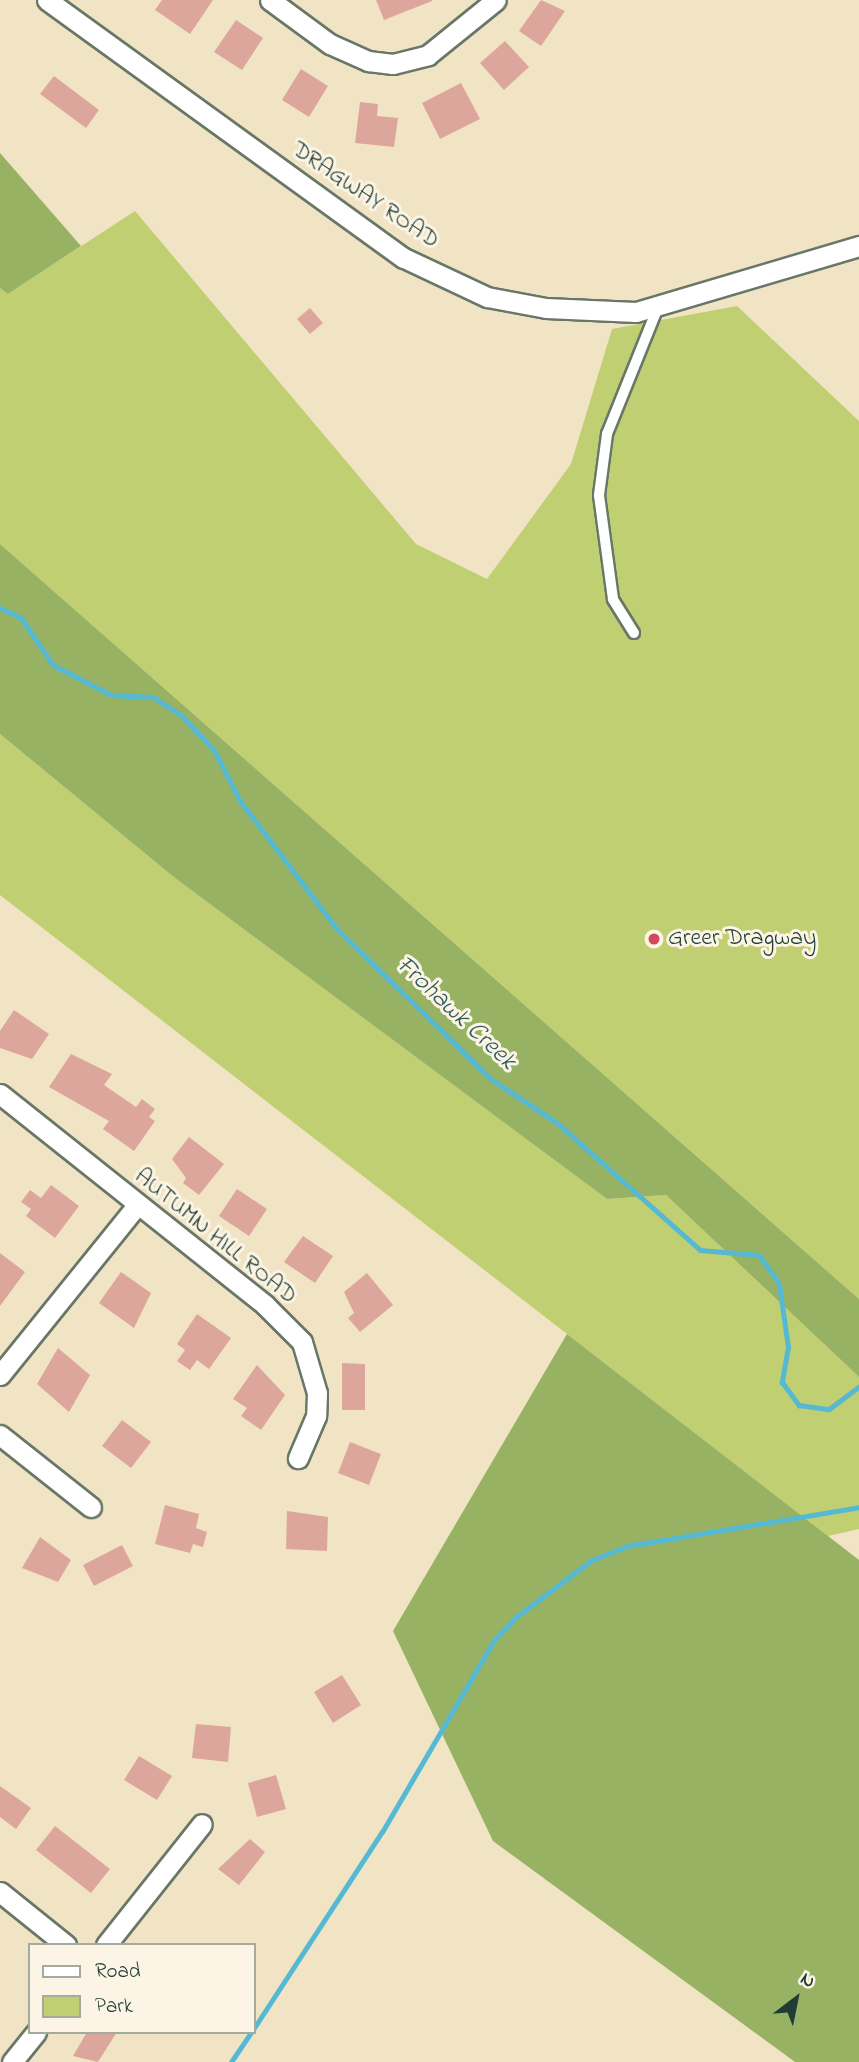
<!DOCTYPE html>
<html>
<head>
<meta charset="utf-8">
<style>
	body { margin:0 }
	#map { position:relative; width:859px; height:2062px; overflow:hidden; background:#f1e4c5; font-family:"Indie Flower",sans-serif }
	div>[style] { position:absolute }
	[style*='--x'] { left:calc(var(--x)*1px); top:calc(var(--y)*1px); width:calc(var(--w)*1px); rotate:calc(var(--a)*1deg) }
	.green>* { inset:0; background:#c0cf71 }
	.forest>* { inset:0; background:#98b263 }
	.stream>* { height:5px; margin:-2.5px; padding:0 2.5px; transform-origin:2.5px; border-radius:2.5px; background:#56b9d4 }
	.building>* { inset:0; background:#dda69d }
	.roads { filter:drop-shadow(2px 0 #687767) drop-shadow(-2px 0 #687767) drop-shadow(0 2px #687767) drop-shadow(0 -2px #687767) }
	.lane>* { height:10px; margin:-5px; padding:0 5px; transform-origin:5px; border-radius:5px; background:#fff }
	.street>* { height:19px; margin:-9.5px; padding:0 9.5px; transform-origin:9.5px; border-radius:9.5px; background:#fff }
	.dots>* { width:19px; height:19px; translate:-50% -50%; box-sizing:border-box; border:4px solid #fcf5e5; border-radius:50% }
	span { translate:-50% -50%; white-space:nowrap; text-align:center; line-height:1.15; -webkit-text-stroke:6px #fcf5e5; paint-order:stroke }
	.street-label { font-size:24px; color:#1f3d34 }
	.poi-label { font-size:24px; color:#1f3d34 }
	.left { translate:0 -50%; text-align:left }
	.water-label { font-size:26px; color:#2d5c5c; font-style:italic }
	.legend { position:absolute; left:28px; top:1943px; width:228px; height:91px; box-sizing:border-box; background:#fcf5e5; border:2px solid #a4ab9e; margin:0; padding:9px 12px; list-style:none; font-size:21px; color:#1f3d34 }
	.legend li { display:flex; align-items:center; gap:14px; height:35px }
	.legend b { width:35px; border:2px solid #a4ab9e }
	.north { position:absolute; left:761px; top:1964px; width:70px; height:70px; -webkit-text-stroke:5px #fcf5e5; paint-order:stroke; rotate:32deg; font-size:19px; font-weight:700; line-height:28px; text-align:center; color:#1f3d34 }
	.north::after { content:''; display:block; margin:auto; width:24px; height:32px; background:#1f3d34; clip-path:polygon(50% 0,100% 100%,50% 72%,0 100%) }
</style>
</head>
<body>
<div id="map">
	<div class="green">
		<i style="clip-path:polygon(135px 211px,416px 544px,487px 579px,571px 464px,612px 329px,737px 306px,859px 421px,859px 1299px,0 544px,0 288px,8px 294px)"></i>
		<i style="clip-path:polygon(0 734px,175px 878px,607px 1199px,666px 1195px,859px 1377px,859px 1529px,828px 1536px,0 895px)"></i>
	</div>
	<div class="forest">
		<i style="clip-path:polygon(0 153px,81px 246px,8px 294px,0 288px)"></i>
		<i style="clip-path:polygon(0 544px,859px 1299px,859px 1377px,666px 1195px,607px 1199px,175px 878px,0 734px)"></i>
		<i style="clip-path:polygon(567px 1334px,859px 1560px,859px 2062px,795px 2062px,493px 1841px,393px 1631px)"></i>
	</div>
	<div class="stream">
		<i style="--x:0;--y:608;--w:23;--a:25"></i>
		<i style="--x:21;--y:618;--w:57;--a:55.8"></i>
		<i style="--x:53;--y:665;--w:65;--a:27.3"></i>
		<i style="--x:111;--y:695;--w:42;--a:2.7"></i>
		<i style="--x:153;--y:697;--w:33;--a:33"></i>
		<i style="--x:181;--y:715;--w:48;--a:46.7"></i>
		<i style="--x:214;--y:750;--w:57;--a:63"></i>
		<i style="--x:240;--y:801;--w:159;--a:52.9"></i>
		<i style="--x:336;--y:928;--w:216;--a:44.3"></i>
		<i style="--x:491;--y:1079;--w:78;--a:33.5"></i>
		<i style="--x:556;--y:1122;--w:193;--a:41.6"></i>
		<i style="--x:700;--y:1250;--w:59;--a:4.8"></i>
		<i style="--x:759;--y:1255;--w:35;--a:55"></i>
		<i style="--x:779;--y:1284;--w:64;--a:81.9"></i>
		<i style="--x:788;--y:1347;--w:36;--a:100"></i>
		<i style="--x:782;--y:1382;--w:29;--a:54"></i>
		<i style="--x:799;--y:1405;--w:30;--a:8"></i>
		<i style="--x:829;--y:1409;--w:38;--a:-37"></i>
		<i style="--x:254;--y:2028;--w:234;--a:-56.9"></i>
		<i style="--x:382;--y:1832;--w:222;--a:-59.7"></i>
		<i style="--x:494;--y:1640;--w:32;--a:-46"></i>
		<i style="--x:516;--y:1617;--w:93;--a:-37.1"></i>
		<i style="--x:590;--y:1561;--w:40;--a:-22"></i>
		<i style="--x:627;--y:1546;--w:235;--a:-9.5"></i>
		<i style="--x:231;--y:2062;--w:36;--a:-56"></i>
	</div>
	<div class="building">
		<i style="clip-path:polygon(162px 0,213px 0,190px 34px,155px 10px)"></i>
		<i style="clip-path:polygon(376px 0,432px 0,432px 1px,384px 20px)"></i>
		<i style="clip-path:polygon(541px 0,565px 11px,541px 46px,519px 31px)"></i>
		<i style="clip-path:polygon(236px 20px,263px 38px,242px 70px,214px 52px)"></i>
		<i style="clip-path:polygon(505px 41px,529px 67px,504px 90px,480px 63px)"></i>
		<i style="clip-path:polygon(301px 69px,328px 86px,309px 117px,282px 100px)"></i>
		<i style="clip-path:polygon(54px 76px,99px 110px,86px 128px,40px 94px)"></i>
		<i style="clip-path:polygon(461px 83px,480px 119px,440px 139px,422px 103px)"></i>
		<i style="clip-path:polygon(360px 102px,378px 104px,377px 116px,398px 118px,394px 147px,355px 143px)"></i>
		<i style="clip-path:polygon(310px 308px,323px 323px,310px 334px,297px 319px)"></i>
		<i style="clip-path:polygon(14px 1010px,49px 1034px,32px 1059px,0 1048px,0 1031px)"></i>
		<i style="clip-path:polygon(71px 1054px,112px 1074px,104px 1085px,136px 1107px,142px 1099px,155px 1109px,149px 1117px,155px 1121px,134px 1151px,103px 1129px,109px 1121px,49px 1087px)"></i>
		<i style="clip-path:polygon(189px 1137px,224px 1164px,199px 1195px,183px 1183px,186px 1178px,172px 1159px)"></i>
		<i style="clip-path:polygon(51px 1185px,79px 1206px,55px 1238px,26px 1216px,31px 1209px,21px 1202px,30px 1190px,41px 1198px)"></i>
		<i style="clip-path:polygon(237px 1189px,267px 1209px,249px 1236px,219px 1216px)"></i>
		<i style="clip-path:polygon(303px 1236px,333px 1256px,315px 1283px,284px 1262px)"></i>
		<i style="clip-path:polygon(0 1253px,25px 1272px,0 1306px)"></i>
		<i style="clip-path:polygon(121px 1272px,151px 1293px,134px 1328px,99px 1303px)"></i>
		<i style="clip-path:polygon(367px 1273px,393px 1305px,360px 1332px,348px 1318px,354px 1313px,344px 1292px)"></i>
		<i style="clip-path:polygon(197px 1314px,231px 1338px,209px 1369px,197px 1360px,190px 1370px,177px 1361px,185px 1350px,177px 1344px)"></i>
		<i style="clip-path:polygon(58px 1348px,90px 1375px,69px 1412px,37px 1384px)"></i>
		<i style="clip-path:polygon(342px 1363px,365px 1364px,365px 1410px,342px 1410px)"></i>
		<i style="clip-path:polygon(257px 1365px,285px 1395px,261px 1430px,241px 1416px,247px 1408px,233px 1399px)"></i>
		<i style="clip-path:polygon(122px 1420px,151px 1442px,131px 1468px,102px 1446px)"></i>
		<i style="clip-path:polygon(350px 1442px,381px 1454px,369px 1485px,338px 1473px)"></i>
		<i style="clip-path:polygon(165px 1505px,199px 1514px,196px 1528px,207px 1532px,203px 1547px,193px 1544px,190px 1553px,155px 1544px)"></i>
		<i style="clip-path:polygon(287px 1511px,328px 1517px,327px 1551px,286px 1549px)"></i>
		<i style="clip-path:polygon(40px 1537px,71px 1560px,58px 1582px,22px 1568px)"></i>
		<i style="clip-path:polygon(122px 1545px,133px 1566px,94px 1586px,83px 1565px)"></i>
		<i style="clip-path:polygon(342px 1675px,361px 1705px,333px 1723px,314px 1692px)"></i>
		<i style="clip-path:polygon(196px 1724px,231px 1727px,228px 1762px,192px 1758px)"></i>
		<i style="clip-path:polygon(139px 1756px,172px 1776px,157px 1800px,124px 1780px)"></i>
		<i style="clip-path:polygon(276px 1775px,286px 1809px,257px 1817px,248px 1783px)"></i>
		<i style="clip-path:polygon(0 1786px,31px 1808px,16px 1829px,0 1817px)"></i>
		<i style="clip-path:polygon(55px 1826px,110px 1869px,91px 1893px,36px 1850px)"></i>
		<i style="clip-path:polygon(250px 1839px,265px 1852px,239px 1885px,218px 1869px)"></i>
		<i style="clip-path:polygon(87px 2032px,117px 2032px,98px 2062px,73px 2056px)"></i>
	</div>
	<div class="roads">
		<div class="lane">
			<i style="--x:634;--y:633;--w:40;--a:-122"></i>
			<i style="--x:613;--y:599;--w:105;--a:-97.7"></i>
			<i style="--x:599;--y:495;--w:62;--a:-82.5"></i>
			<i style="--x:607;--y:434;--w:137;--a:-68.1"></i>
		</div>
		<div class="street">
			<i style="--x:47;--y:0;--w:440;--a:35.9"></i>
			<i style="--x:404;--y:258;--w:92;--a:25.2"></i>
			<i style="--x:487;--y:297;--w:60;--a:10.6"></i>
			<i style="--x:546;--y:308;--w:90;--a:2.5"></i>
			<i style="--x:636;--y:312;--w:233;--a:-16.5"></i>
			<i style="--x:270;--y:0;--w:74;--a:36.3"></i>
			<i style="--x:330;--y:44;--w:42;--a:24.1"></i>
			<i style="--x:368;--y:61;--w:25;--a:7"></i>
			<i style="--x:393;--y:64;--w:36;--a:-14"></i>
			<i style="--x:428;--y:55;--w:87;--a:-39"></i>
			<i style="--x:0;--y:1094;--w:339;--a:38.5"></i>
			<i style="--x:265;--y:1305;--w:52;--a:45"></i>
			<i style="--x:302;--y:1342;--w:53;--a:73.6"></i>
			<i style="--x:317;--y:1393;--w:23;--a:92"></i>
			<i style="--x:316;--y:1416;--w:46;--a:113.2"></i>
			<i style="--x:0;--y:1375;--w:218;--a:-51.1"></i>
			<i style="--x:0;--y:1435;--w:116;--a:38.4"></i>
			<i style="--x:0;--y:1892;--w:85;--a:38.8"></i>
			<i style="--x:106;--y:1945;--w:154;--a:-51.6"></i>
			<i style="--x:12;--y:2062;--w:38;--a:-51"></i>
		</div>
	</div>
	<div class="dots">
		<i style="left:654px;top:939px;background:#d1495b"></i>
	</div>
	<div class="street-label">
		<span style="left:365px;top:196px;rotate:34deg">DRAGWAY ROAD</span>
		<span style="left:215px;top:1237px;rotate:39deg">AUTUMN HILL ROAD</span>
	</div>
	<div class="poi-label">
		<span class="left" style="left:668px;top:939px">Greer Dragway</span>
	</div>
	<div class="water-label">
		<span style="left:455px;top:1014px;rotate:43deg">Frohawk Creek</span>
	</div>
	<ul class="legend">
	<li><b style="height:9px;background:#fff"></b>Road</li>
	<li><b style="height:19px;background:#c0cf71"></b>Park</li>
	</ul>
	<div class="north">N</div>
</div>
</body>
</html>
